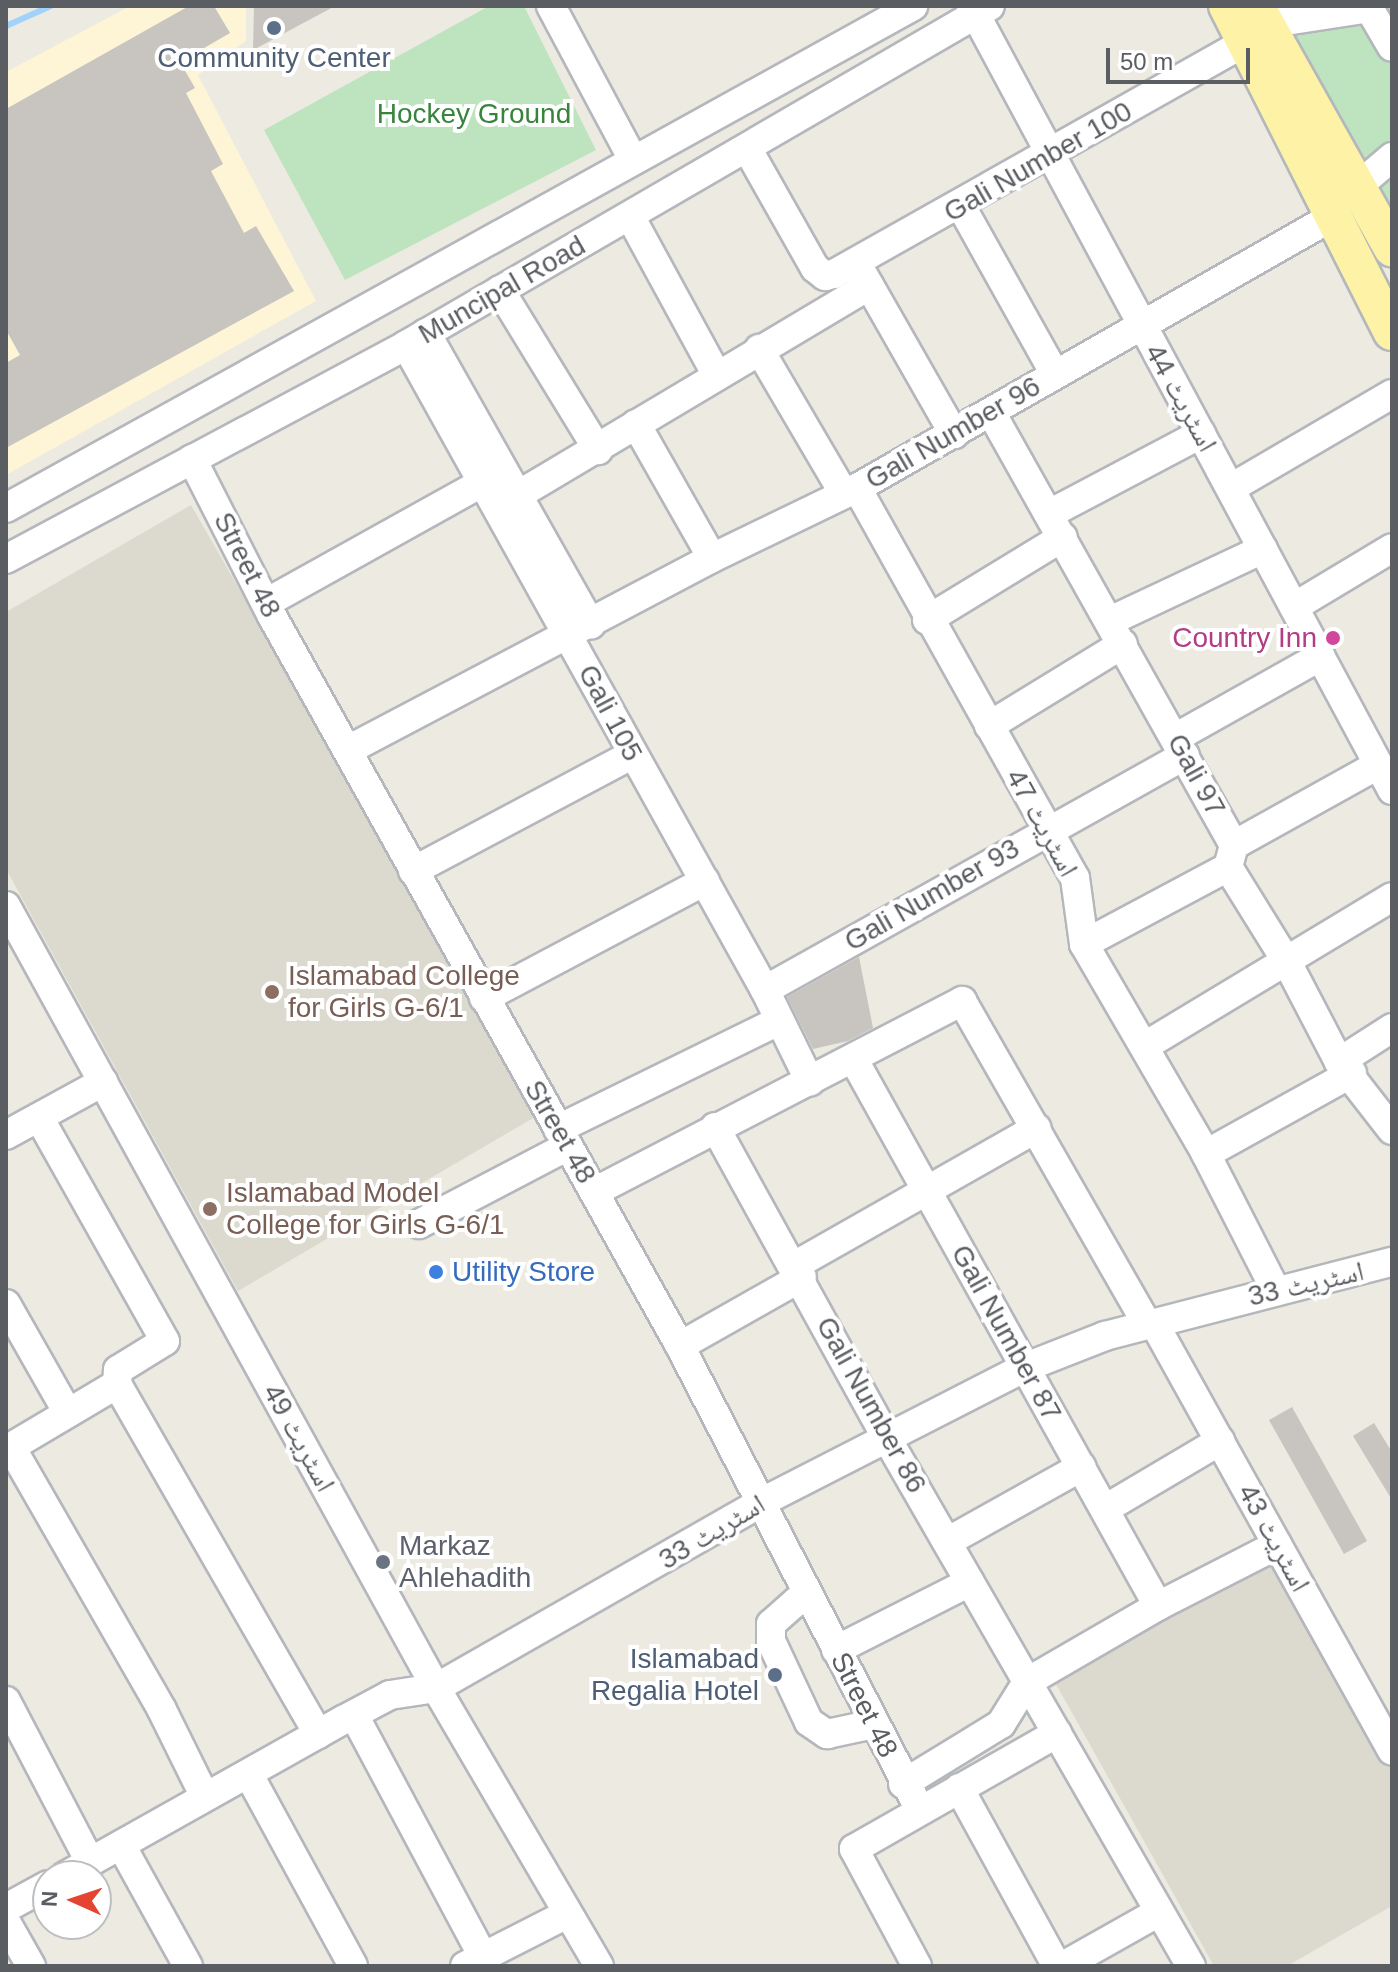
<!DOCTYPE html>
<html>
<head>
<meta charset="utf-8">
<style>
	body { margin:0 }
	#map { position:relative; width:1398px; height:1972px; overflow:hidden; background:#eceae1; font-family:Helvetica,"Noto Naskh Arabic",sans-serif }
	div>[style] { position:absolute }
	[style*='--x'] { left:calc(var(--x)*1px); top:calc(var(--y)*1px); width:calc(var(--w)*1px); rotate:calc(var(--a)*1deg) }
	.commercial>* { inset:0; background:#fdf5d6 }
	.education>* { inset:0; background:#dcd9cf }
	.green>* { inset:0; background:#bee4bf }
	.stream>* { height:6px; margin:-3px; padding:0 3px; transform-origin:3px; border-radius:3px; background:#a1d2fc }
	.building>* { inset:0; background:#c8c4bf }
	.roads { filter:drop-shadow(2px 0 #b4b7bc) drop-shadow(-2px 0 #b4b7bc) drop-shadow(0 2px #b4b7bc) drop-shadow(0 -2px #b4b7bc) }
	.minor>* { height:28px; margin:-14px; padding:0 14px; transform-origin:14px; border-radius:14px; background:#fff }
	.major>* { height:36px; margin:-18px; padding:0 18px; transform-origin:18px; border-radius:18px; background:#fdf2a6 }
	.dots>* { width:22px; height:22px; translate:-50% -50%; box-sizing:border-box; border:4px solid #fff; border-radius:50% }
	span { translate:-50% -50%; white-space:nowrap; text-align:center; line-height:1.15; -webkit-text-stroke:8px #fff; paint-order:stroke }
	.service-label { font-size:28px; color:#4e5e75 }
	.right { translate:-100% -50%; text-align:right }
	.park-label { font-size:28px; color:#37843d }
	.street-label { font-size:28px; color:#5a5d62 }
	.hotel-label { font-size:28px; color:#b23c85 }
	.education-label { font-size:28px; color:#785e54 }
	.left { translate:0 -50%; text-align:left }
	.shop-label { font-size:28px; color:#366cbe }
	.worship-label { font-size:28px; color:#5b616d }
	.frame { position:absolute; inset:0; border:8px solid #5a5d62; pointer-events:none }
	.north { position:absolute; left:32px; top:1860px; width:80px; height:80px; box-sizing:border-box; background:#fff; border:2px solid #bdbec0; border-radius:50%; rotate:273deg; font-size:22px; font-weight:700; line-height:32px; text-align:center; color:#5a5d62 }
	.north::after { content:''; display:block; margin:auto; width:28px; height:36px; background:#e44430; clip-path:polygon(50% 0,100% 100%,50% 72%,0 100%) }
	.scale { position:absolute; left:1106px; top:48px; width:144px; height:36px; box-sizing:border-box; border:4px solid #5a5d62; border-top:0; padding-left:10px; font-size:24px; line-height:28px; white-space:nowrap; color:#5a5d62; -webkit-text-stroke:6px #fff; paint-order:stroke }
</style>
</head>
<body>
<div id="map">
	<div class="commercial">
		<i style="clip-path:polygon(130px 6px,246px 6px,246px 41px,198px 75px,316px 301px,6px 475px,6px 72px)"></i>
	</div>
	<div class="education">
		<i style="clip-path:polygon(191px 505px,540px 1114px,238px 1291px,6px 869px,6px 612px)"></i>
		<i style="clip-path:polygon(1281px 1540px,1392px 1750px,1392px 1906px,1287px 1966px,1214px 1966px,1052px 1677px)"></i>
	</div>
	<div class="green">
		<i style="clip-path:polygon(489px 6px,524px 6px,596px 150px,345px 280px,264px 130px)"></i>
		<i style="clip-path:polygon(1271px 6px,1392px 6px,1392px 224px)"></i>
	</div>
	<div class="stream">
		<i style="--x:6;--y:26;--w:49;--a:-24"></i>
	</div>
	<div class="building">
		<i style="clip-path:polygon(189px 6px,214px 6px,230px 33px,180px 62px,195px 88px,186px 93px,223px 164px,211px 171px,244px 233px,256px 226px,294px 291px,6px 448px,6px 363px,20px 355px,6px 330px,6px 109px)"></i>
		<i style="clip-path:polygon(254px 6px,335px 6px,253px 50px)"></i>
		<i style="clip-path:polygon(859px 957px,873px 1028px,848px 1041px,813px 1049px,787px 997px)"></i>
		<i style="clip-path:polygon(1292px 1407px,1367px 1541px,1344px 1554px,1269px 1420px)"></i>
		<i style="clip-path:polygon(1374px 1423px,1392px 1452px,1392px 1500px,1353px 1436px)"></i>
	</div>
	<div class="roads">
		<div class="minor">
			<i style="--x:551;--y:6;--w:172;--a:61.9"></i>
			<i style="--x:971;--y:6;--w:890;--a:61.76"></i>
			<i style="--x:1266;--y:24;--w:104;--a:-8.8"></i>
			<i style="--x:1369;--y:8;--w:45;--a:59.5"></i>
			<i style="--x:747;--y:148;--w:138;--a:60.5"></i>
			<i style="--x:815;--y:268;--w:13;--a:39"></i>
			<i style="--x:825;--y:276;--w:9;--a:-13"></i>
			<i style="--x:834;--y:274;--w:474;--a:-29.4"></i>
			<i style="--x:1357;--y:187;--w:46;--a:-40.6"></i>
			<i style="--x:961;--y:206;--w:193;--a:60.8"></i>
			<i style="--x:630;--y:216;--w:180;--a:61.4"></i>
			<i style="--x:861;--y:271;--w:188;--a:60.3"></i>
			<i style="--x:500;--y:290;--w:188;--a:58.5"></i>
			<i style="--x:426;--y:333;--w:335;--a:60.5"></i>
			<i style="--x:406;--y:345;--w:738;--a:60.9"></i>
			<i style="--x:765;--y:990;--w:102;--a:63.9"></i>
			<i style="--x:759;--y:349;--w:168;--a:59.6"></i>
			<i style="--x:992;--y:414;--w:494;--a:60.7"></i>
			<i style="--x:1234;--y:845;--w:23;--a:105"></i>
			<i style="--x:1228;--y:867;--w:112;--a:58.2"></i>
			<i style="--x:1287;--y:962;--w:113;--a:62.5"></i>
			<i style="--x:1339;--y:1062;--w:86;--a:52.1"></i>
			<i style="--x:636;--y:424;--w:154;--a:60.4"></i>
			<i style="--x:192;--y:459;--w:176;--a:63"></i>
			<i style="--x:272;--y:616;--w:836;--a:60.8"></i>
			<i style="--x:680;--y:1346;--w:522;--a:62.65"></i>
			<i style="--x:857;--y:488;--w:447;--a:60.8"></i>
			<i style="--x:1075;--y:878;--w:67;--a:82.2"></i>
			<i style="--x:1084;--y:944;--w:243;--a:59.8"></i>
			<i style="--x:1206;--y:1154;--w:154;--a:62.9"></i>
			<i style="--x:1231;--y:488;--w:186;--a:-30.3"></i>
			<i style="--x:518;--y:495;--w:409;--a:-30.8"></i>
			<i style="--x:6;--y:508;--w:1037;--a:-28.96"></i>
			<i style="--x:1049;--y:514;--w:172;--a:-27.8"></i>
			<i style="--x:6;--y:559;--w:454;--a:-28.1"></i>
			<i style="--x:406;--y:345;--w:675;--a:-30.13"></i>
			<i style="--x:266;--y:603;--w:248;--a:-29.1"></i>
			<i style="--x:1294;--y:607;--w:114;--a:-31"></i>
			<i style="--x:927;--y:620;--w:159;--a:-31.4"></i>
			<i style="--x:1110;--y:621;--w:169;--a:-25.2"></i>
			<i style="--x:989;--y:726;--w:157;--a:-31.5"></i>
			<i style="--x:1175;--y:738;--w:167;--a:-29.3"></i>
			<i style="--x:348;--y:750;--w:412;--a:-27.8"></i>
			<i style="--x:712;--y:558;--w:161;--a:-25.8"></i>
			<i style="--x:857;--y:488;--w:545;--a:-29.72"></i>
			<i style="--x:1234;--y:845;--w:165;--a:-29.1"></i>
			<i style="--x:413;--y:871;--w:247;--a:-28"></i>
			<i style="--x:6;--y:906;--w:892;--a:61.19"></i>
			<i style="--x:436;--y:1688;--w:322;--a:59.6"></i>
			<i style="--x:1084;--y:944;--w:163;--a:-28.1"></i>
			<i style="--x:765;--y:990;--w:481;--a:-29.2"></i>
			<i style="--x:484;--y:998;--w:250;--a:-27.9"></i>
			<i style="--x:1145;--y:1046;--w:288;--a:-31.1"></i>
			<i style="--x:854;--y:1060;--w:625;--a:60.89"></i>
			<i style="--x:1339;--y:1062;--w:63;--a:-32.7"></i>
			<i style="--x:715;--y:1127;--w:352;--a:61.1"></i>
			<i style="--x:885;--y:1435;--w:613;--a:60.05"></i>
			<i style="--x:558;--y:1129;--w:243;--a:-26.1"></i>
			<i style="--x:6;--y:1135;--w:111;--a:-28.7"></i>
			<i style="--x:1206;--y:1154;--w:167;--a:-29"></i>
			<i style="--x:594;--y:1192;--w:415;--a:-27.4"></i>
			<i style="--x:962;--y:1001;--w:372;--a:60.2"></i>
			<i style="--x:419;--y:1224;--w:168;--a:-27.6"></i>
			<i style="--x:794;--y:1266;--w:279;--a:-29.6"></i>
			<i style="--x:6;--y:1304;--w:125;--a:60.4"></i>
			<i style="--x:1155;--y:1325;--w:487;--a:60.9"></i>
			<i style="--x:680;--y:1346;--w:140;--a:-29.5"></i>
			<i style="--x:117;--y:1384;--w:404;--a:60.1"></i>
			<i style="--x:11;--y:1447;--w:303;--a:60.1"></i>
			<i style="--x:162;--y:1710;--w:95;--a:63.7"></i>
			<i style="--x:6;--y:1450;--w:129;--a:-30.7"></i>
			<i style="--x:117;--y:1384;--w:14;--a:-86"></i>
			<i style="--x:118;--y:1370;--w:55;--a:-31.7"></i>
			<i style="--x:165;--y:1341;--w:255;--a:-119.4"></i>
			<i style="--x:1105;--y:1509;--w:134;--a:-30.6"></i>
			<i style="--x:947;--y:1542;--w:154;--a:-29.2"></i>
			<i style="--x:807;--y:1592;--w:48;--a:138.4"></i>
			<i style="--x:771;--y:1624;--w:17;--a:90"></i>
			<i style="--x:771;--y:1641;--w:89;--a:64.9"></i>
			<i style="--x:809;--y:1722;--w:22;--a:34"></i>
			<i style="--x:827;--y:1734;--w:48;--a:-12"></i>
			<i style="--x:836;--y:1650;--w:150;--a:-26.9"></i>
			<i style="--x:6;--y:1701;--w:182;--a:62.4"></i>
			<i style="--x:354;--y:1715;--w:272;--a:61.9"></i>
			<i style="--x:249;--y:1775;--w:217;--a:61.4"></i>
			<i style="--x:903;--y:1784;--w:115;--a:-31.5"></i>
			<i style="--x:1001;--y:1724;--w:49;--a:-58.2"></i>
			<i style="--x:1027;--y:1682;--w:151;--a:-30.1"></i>
			<i style="--x:1158;--y:1606;--w:134;--a:-27.1"></i>
			<i style="--x:959;--y:1788;--w:203;--a:61.2"></i>
			<i style="--x:121;--y:1845;--w:138;--a:61"></i>
			<i style="--x:65;--y:1876;--w:319;--a:-29.3"></i>
			<i style="--x:343;--y:1720;--w:53;--a:-28"></i>
			<i style="--x:390;--y:1695;--w:47;--a:-8.7"></i>
			<i style="--x:436;--y:1688;--w:375;--a:-29.7"></i>
			<i style="--x:762;--y:1502;--w:297;--a:-27.1"></i>
			<i style="--x:1026;--y:1367;--w:85;--a:-21.4"></i>
			<i style="--x:1105;--y:1336;--w:296;--a:-14.5"></i>
			<i style="--x:6;--y:1908;--w:48;--a:-28.7"></i>
			<i style="--x:6;--y:1922;--w:51;--a:60.4"></i>
			<i style="--x:465;--y:1966;--w:114;--a:-27"></i>
			<i style="--x:917;--y:1966;--w:133;--a:-118.3"></i>
			<i style="--x:854;--y:1849;--w:234;--a:-29.7"></i>
			<i style="--x:1063;--y:1966;--w:110;--a:-29.4"></i>
		</div>
		<div class="major">
			<i style="--x:1227;--y:6;--w:365;--a:63.2"></i>
			<i style="--x:1256;--y:6;--w:278;--a:60.7"></i>
		</div>
	</div>
	<div class="dots">
		<i style="left:274px;top:28px;background:#5c6f8a"></i>
		<i style="left:1333px;top:638px;background:#d1479c"></i>
		<i style="left:272px;top:992px;background:#8d6e63"></i>
		<i style="left:210px;top:1209px;background:#8d6e63"></i>
		<i style="left:436px;top:1272px;background:#3f7fe0"></i>
		<i style="left:383px;top:1562px;background:#6b7280"></i>
		<i style="left:775px;top:1675px;background:#5c6f8a"></i>
	</div>
	<div class="service-label">
		<span style="left:274px;top:58px">Community Center</span>
		<span class="right" style="left:759px;top:1675px">Islamabad<br>Regalia Hotel</span>
	</div>
	<div class="park-label">
		<span style="left:474px;top:114px">Hockey Ground</span>
	</div>
	<div class="street-label">
		<span style="left:1038px;top:162px;rotate:-30deg">Gali Number 100</span>
		<span style="left:502px;top:290px;rotate:-30deg">Muncipal Road</span>
		<span style="left:1181px;top:398px;rotate:61deg">اسٹریٹ 44</span>
		<span style="left:953px;top:433px;rotate:-30deg">Gali Number 96</span>
		<span style="left:247px;top:565px;rotate:63deg">Street 48</span>
		<span style="left:610px;top:713px;rotate:62deg">Gali 105</span>
		<span style="left:1196px;top:775px;rotate:61deg">Gali 97</span>
		<span style="left:1042px;top:823px;rotate:61deg">اسٹریٹ 47</span>
		<span style="left:932px;top:895px;rotate:-30deg">Gali Number 93</span>
		<span style="left:560px;top:1132px;rotate:60deg">Street 48</span>
		<span style="left:1306px;top:1284px;rotate:-13deg">اسٹریٹ 33</span>
		<span style="left:1006px;top:1333px;rotate:61deg">Gali Number 87</span>
		<span style="left:871px;top:1405px;rotate:61deg">Gali Number 86</span>
		<span style="left:299px;top:1438px;rotate:61deg">اسٹریٹ 49</span>
		<span style="left:712px;top:1532px;rotate:-31deg">اسٹریٹ 33</span>
		<span style="left:1274px;top:1538px;rotate:61deg">اسٹریٹ 43</span>
		<span style="left:864px;top:1705px;rotate:63deg">Street 48</span>
	</div>
	<div class="hotel-label">
		<span class="right" style="left:1317px;top:638px">Country Inn</span>
	</div>
	<div class="education-label">
		<span class="left" style="left:288px;top:992px">Islamabad College<br>for Girls G-6/1</span>
		<span class="left" style="left:226px;top:1209px">Islamabad Model<br>College for Girls G-6/1</span>
	</div>
	<div class="shop-label">
		<span class="left" style="left:452px;top:1272px">Utility Store</span>
	</div>
	<div class="worship-label">
		<span class="left" style="left:399px;top:1562px">Markaz<br>Ahlehadith</span>
	</div>
	<div class="frame"></div>
	<div class="north">N</div>
	<div class="scale">50 m</div>
</div>
</body>
</html>
